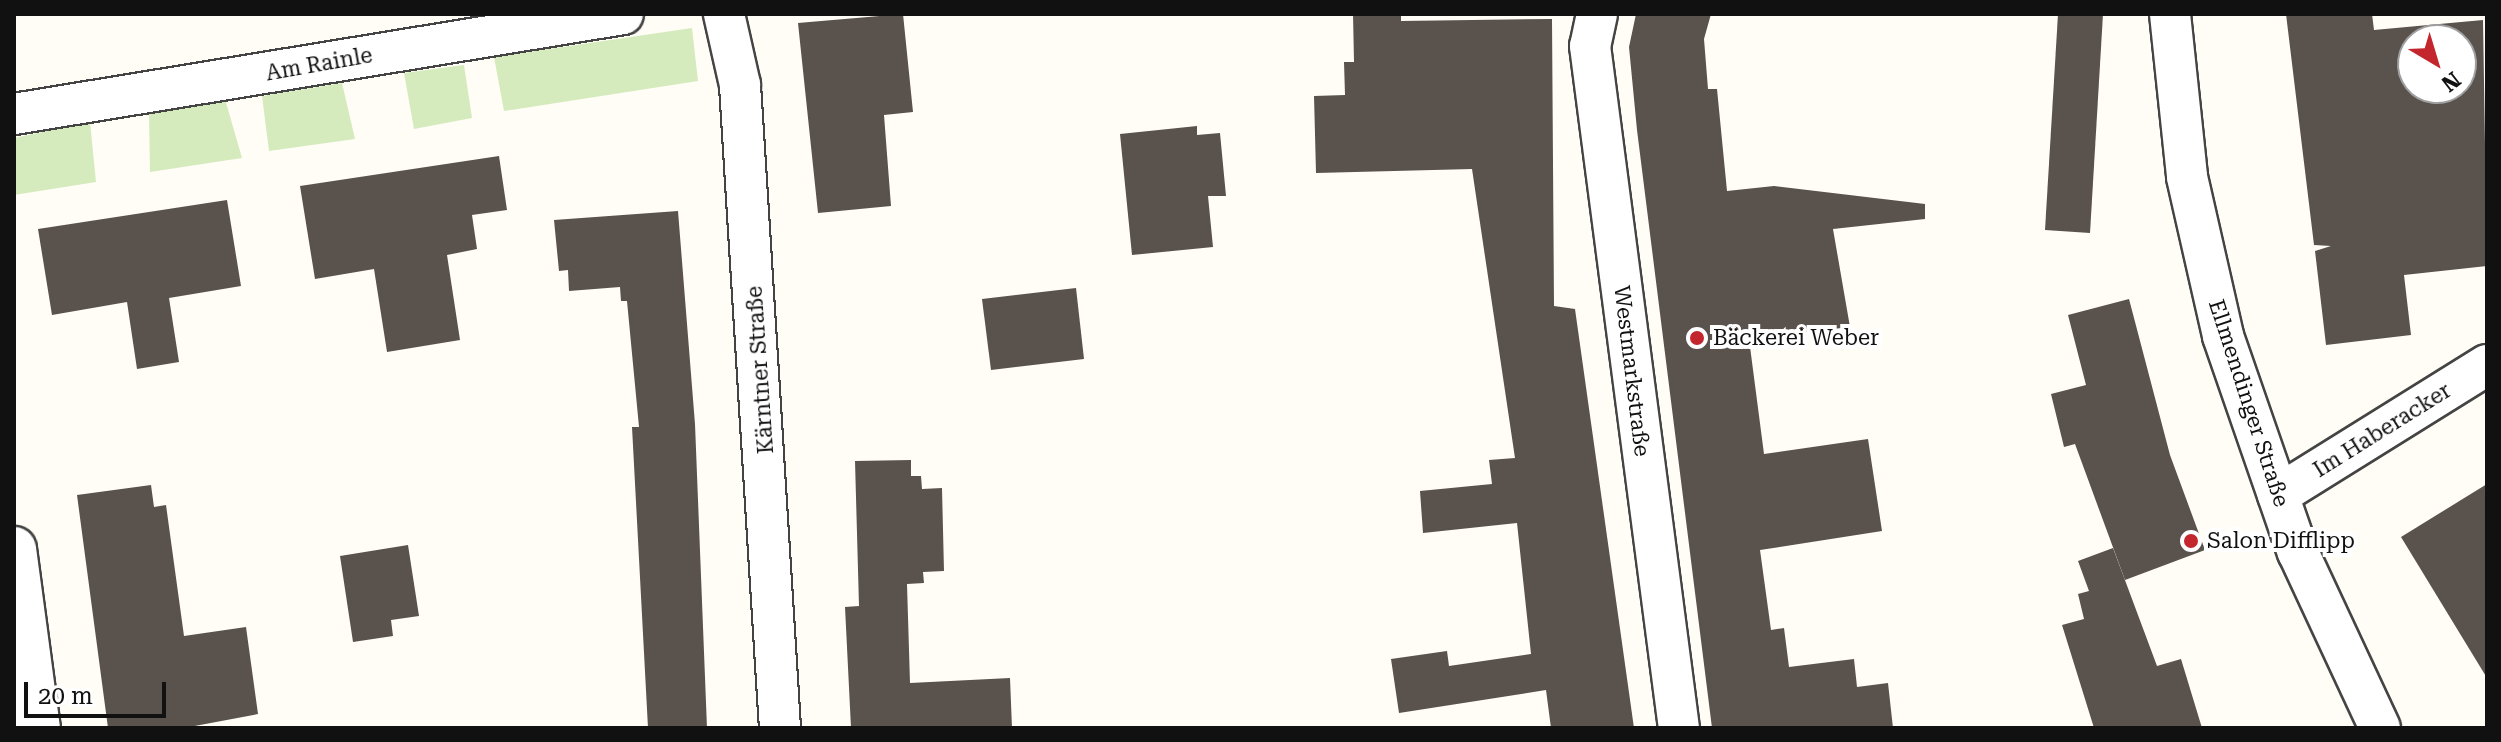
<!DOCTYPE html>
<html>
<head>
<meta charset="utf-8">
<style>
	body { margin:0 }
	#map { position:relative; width:2501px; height:742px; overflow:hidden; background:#fffdf5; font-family:"Roboto Serif",serif }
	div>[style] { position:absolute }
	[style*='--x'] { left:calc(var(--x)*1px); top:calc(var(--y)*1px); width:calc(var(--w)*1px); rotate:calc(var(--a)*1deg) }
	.green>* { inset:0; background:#d5ebbd }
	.building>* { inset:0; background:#5a524d }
	.roads { filter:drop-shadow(2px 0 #444) drop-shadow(-2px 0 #444) drop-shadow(0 2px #444) drop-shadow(0 -2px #444) }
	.minor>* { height:40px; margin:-20px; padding:0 20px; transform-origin:20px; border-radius:20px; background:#fff }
	.tertiary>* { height:44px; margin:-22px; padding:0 22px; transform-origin:22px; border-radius:22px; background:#fff }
	.dots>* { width:22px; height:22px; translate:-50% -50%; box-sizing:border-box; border:4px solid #fff; border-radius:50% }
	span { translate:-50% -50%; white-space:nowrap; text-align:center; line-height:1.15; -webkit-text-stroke:8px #fff; paint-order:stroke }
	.street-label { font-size:22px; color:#111 }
	.poi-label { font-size:22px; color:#111 }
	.left { translate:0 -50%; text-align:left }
	.frame { position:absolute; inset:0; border:16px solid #111; pointer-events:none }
	.north { position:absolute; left:2397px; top:24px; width:80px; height:80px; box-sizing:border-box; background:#fff; border:2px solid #a0a0a0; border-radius:50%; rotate:142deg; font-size:22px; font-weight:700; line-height:32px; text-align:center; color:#111 }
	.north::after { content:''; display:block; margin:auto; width:28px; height:36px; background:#c4262e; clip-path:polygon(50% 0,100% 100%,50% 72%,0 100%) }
	.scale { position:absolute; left:24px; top:682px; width:142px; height:36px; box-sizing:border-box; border:4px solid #111; border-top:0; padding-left:10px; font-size:24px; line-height:28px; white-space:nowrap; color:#111; -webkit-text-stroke:6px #fff; paint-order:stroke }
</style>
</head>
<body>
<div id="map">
	<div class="green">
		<i style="clip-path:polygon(692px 28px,698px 81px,504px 111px,494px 57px)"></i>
		<i style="clip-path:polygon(464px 65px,472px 118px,414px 129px,404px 73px)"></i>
		<i style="clip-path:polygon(342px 83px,355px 139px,269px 151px,262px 96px)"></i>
		<i style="clip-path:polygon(225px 99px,242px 158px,150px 172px,149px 114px)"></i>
		<i style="clip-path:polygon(90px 122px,96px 182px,14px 195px,14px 138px)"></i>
	</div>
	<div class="building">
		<i style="clip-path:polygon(903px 14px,913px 112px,884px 115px,891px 206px,818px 213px,798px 23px)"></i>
		<i style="clip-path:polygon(1353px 14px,1401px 14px,1401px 21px,1552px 19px,1554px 306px,1575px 309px,1634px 728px,1551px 728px,1546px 690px,1399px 713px,1391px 659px,1447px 651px,1449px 666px,1531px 654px,1517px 523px,1423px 533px,1420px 491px,1492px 484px,1489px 460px,1515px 458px,1472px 169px,1316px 173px,1314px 96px,1345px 95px,1344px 62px,1354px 62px)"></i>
		<i style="clip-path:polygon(1636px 14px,1711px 14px,1704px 39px,1708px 89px,1717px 89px,1727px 191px,1774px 186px,1925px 204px,1925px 219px,1833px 229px,1850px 327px,1749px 339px,1764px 454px,1868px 439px,1882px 531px,1760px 550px,1771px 630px,1784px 628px,1789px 667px,1854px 659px,1857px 687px,1888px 683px,1893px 728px,1712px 728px,1637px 130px,1629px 47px)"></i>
		<i style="clip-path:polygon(2058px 14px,2103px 14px,2090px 233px,2045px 230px)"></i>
		<i style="clip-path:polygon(evenodd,2286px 14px,2372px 14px,2374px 30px,2483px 20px,2487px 266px,2404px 275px,2411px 335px,2326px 345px,2315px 251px,2331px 246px,2314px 245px,2286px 14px,2413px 40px,2461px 40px,2461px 88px,2413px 88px,2413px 40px)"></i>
		<i style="clip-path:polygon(1197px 126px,1197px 135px,1220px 133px,1226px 196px,1208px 196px,1213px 247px,1132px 255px,1120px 134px)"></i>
		<i style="clip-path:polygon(499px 156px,507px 210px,472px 215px,477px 249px,447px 255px,460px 340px,387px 352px,374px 269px,315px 279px,300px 186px)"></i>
		<i style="clip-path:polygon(227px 200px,241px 286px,169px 298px,179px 362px,137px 369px,127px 302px,52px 315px,38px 229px)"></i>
		<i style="clip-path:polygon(678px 211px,695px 424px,707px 728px,648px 728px,632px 427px,639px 427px,627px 301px,621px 301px,620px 287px,569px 291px,568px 270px,559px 271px,554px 220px)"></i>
		<i style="clip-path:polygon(1076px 288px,1084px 359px,991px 370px,982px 299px)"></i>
		<i style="clip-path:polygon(2129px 299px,2170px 455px,2205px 550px,2125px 580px,2075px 444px,2064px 447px,2051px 394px,2086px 385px,2068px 315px)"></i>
		<i style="clip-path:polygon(911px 460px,911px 476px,921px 476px,922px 489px,942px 488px,944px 571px,923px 572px,924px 583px,907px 584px,910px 683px,1010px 678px,1012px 728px,851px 728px,845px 607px,859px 606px,855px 461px)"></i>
		<i style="clip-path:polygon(2487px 484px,2487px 678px,2401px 537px)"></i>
		<i style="clip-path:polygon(151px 485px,154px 507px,166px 505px,184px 636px,246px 627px,258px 714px,184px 728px,108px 728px,77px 495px)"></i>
		<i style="clip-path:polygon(408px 545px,419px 616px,391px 620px,393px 636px,353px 642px,340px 556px)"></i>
		<i style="clip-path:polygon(2113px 548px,2157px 666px,2181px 659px,2202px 728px,2094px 728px,2062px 625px,2084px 619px,2078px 594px,2089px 591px,2078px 561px)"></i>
	</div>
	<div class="roads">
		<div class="minor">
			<i style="--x:724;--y:14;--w:73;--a:77.3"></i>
			<i style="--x:740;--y:85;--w:644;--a:86.44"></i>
			<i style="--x:1597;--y:14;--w:33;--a:102"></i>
			<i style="--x:1590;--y:46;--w:688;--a:82.57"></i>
			<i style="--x:2170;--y:14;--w:164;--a:84"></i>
			<i style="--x:2187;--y:177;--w:163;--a:77.2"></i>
			<i style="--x:2223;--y:336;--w:229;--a:70.9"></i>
			<i style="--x:2298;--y:552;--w:194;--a:65"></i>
			<i style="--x:14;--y:114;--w:617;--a:-9.32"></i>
			<i style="--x:2278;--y:495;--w:246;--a:-31.9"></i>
		</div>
		<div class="tertiary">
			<i style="--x:14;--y:549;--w:181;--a:82.4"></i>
		</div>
	</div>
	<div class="dots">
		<i style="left:1697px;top:338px;background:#c4262e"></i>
		<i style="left:2191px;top:541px;background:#c4262e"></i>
	</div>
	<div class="street-label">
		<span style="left:319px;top:64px;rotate:-10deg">Am Rainle</span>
		<span style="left:760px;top:370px;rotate:-94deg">Kärntner Straße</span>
		<span style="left:1632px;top:371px;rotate:83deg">Westmarkstraße</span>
		<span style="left:2249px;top:403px;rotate:72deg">Ellmendinger Straße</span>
		<span style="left:2382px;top:430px;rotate:-32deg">Im Haberacker</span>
	</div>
	<div class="poi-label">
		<span class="left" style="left:1713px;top:338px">Bäckerei Weber</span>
		<span class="left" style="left:2207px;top:541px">Salon Difflipp</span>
	</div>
	<div class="frame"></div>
	<div class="north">N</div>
	<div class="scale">20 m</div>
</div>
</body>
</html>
